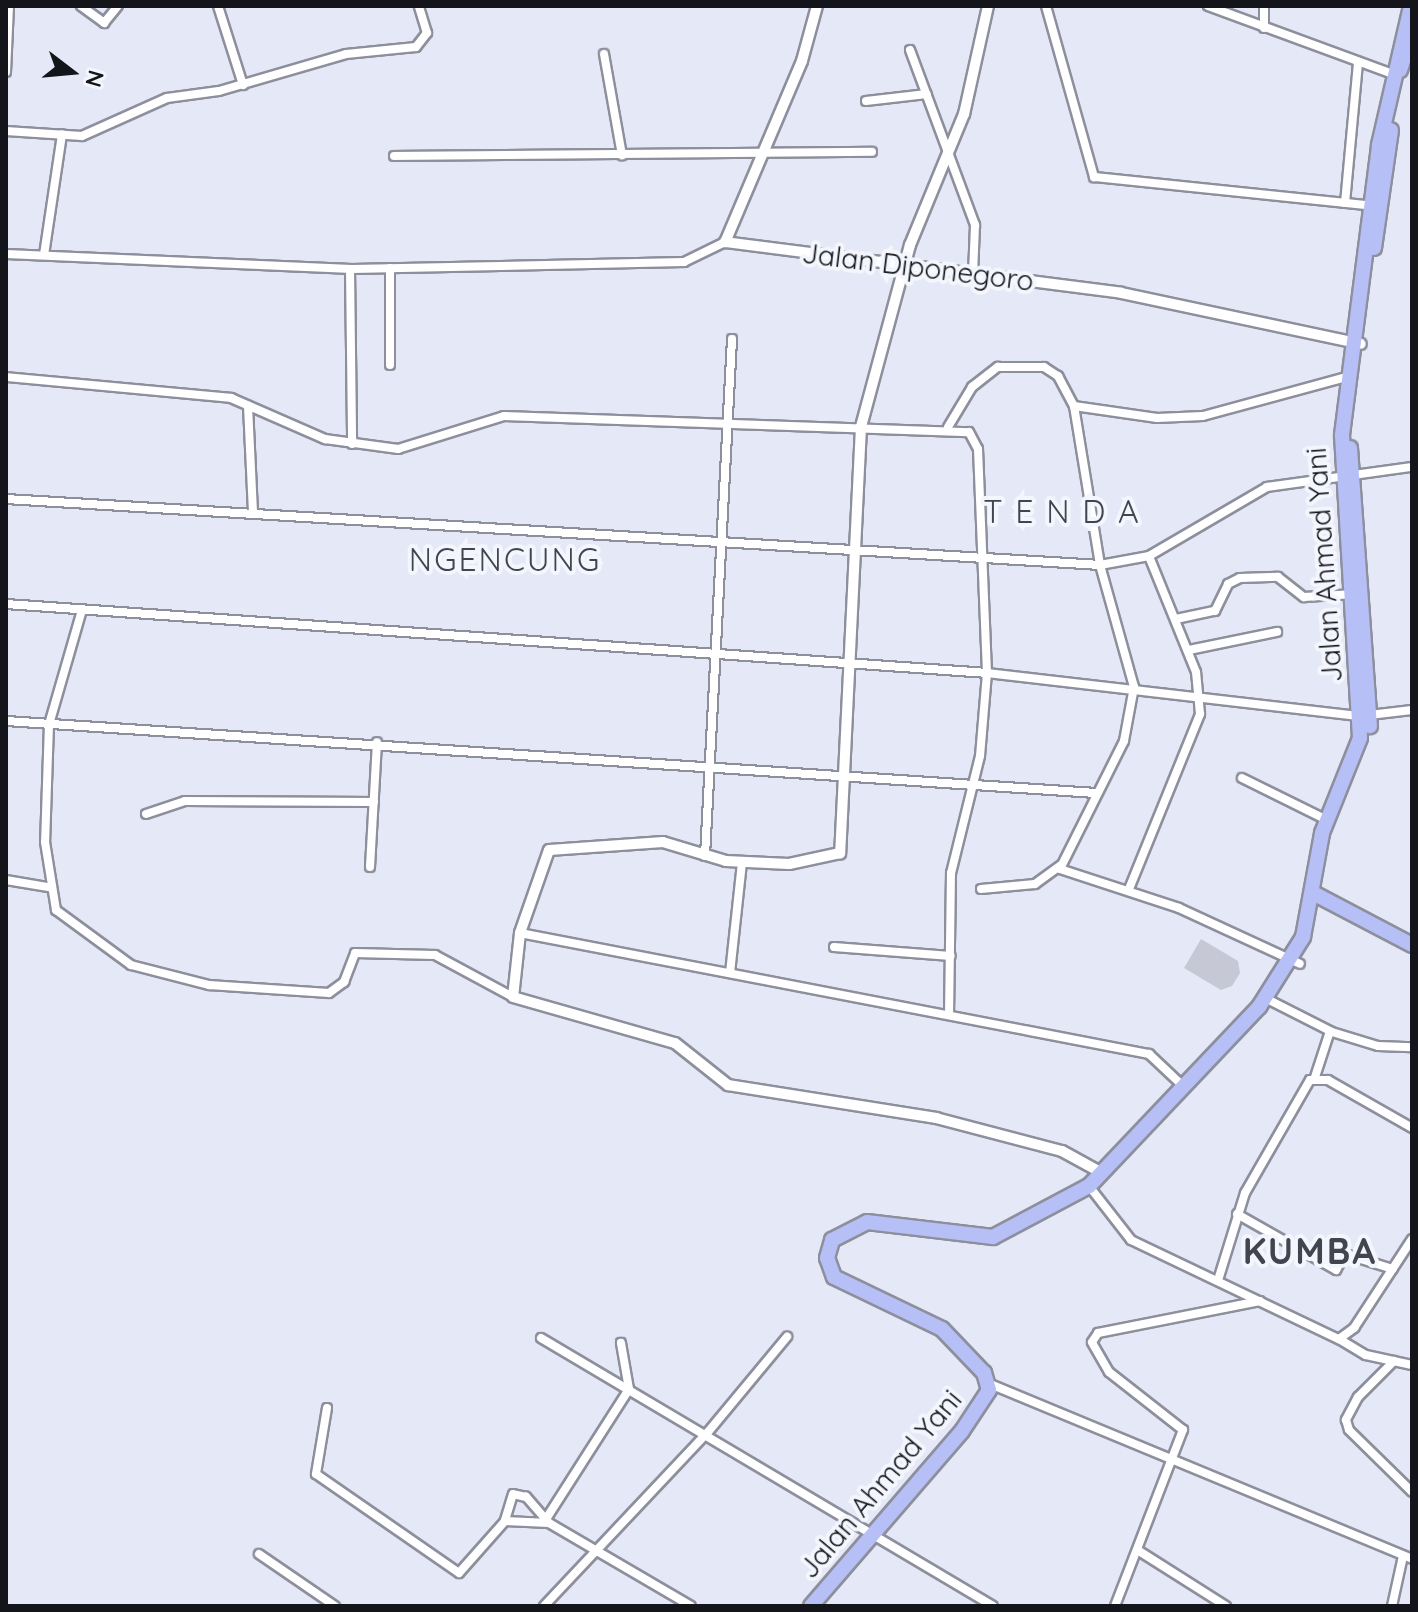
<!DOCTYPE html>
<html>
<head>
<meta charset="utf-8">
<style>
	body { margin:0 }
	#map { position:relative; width:1418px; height:1612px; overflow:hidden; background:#e5e8f6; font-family:Quicksand,sans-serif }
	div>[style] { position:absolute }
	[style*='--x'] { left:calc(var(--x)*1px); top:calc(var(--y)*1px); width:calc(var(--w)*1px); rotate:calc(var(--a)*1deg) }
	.building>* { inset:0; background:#c6c8d6 }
	.roads { filter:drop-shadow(2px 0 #8d8f9c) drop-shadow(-2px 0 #8d8f9c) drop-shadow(0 2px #8d8f9c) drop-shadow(0 -2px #8d8f9c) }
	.minor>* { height:8px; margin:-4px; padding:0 4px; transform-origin:4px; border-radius:4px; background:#fff }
	.tertiary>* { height:10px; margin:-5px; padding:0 5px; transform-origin:5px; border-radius:5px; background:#fff }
	.trunk>* { height:14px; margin:-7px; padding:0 7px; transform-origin:7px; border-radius:7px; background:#b6c0f7 }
	span { translate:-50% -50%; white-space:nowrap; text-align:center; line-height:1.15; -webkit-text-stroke:8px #f4f6fe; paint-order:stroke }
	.street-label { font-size:28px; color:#14151a }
	.quarter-label { font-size:32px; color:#424550; letter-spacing:2px }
	.district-label { font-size:36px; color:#424550; font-weight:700; letter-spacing:2px }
	.frame { position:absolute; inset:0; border:8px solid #14151a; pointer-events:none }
	.north { position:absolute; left:32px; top:32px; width:80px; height:80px; -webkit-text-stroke:6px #f4f6fe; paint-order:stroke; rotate:106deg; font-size:22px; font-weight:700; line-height:32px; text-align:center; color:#14151a }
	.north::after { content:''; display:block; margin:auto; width:28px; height:36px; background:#14151a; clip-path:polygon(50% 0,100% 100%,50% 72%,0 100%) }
</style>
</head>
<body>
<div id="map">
	<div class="building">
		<i style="clip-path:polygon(1201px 939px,1238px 961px,1240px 973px,1232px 986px,1221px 990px,1184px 968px)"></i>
	</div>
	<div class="roads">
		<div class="minor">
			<i style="--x:81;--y:6;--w:29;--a:36"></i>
			<i style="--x:104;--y:23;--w:22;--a:-51"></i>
			<i style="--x:218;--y:6;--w:83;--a:72.4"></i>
			<i style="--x:1046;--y:6;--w:178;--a:74.3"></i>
			<i style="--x:1094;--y:177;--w:281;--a:5.9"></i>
			<i style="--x:1208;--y:6;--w:202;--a:20.2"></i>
			<i style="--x:1264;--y:28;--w:22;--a:-90"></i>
			<i style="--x:910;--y:50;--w:187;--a:69.6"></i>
			<i style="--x:975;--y:225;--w:49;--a:92.3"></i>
			<i style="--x:604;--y:54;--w:103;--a:79.9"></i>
			<i style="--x:6;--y:72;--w:66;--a:-87.4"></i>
			<i style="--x:866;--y:101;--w:61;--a:-6.5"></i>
			<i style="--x:6;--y:131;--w:76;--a:3.8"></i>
			<i style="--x:82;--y:136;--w:93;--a:-24.1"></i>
			<i style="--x:167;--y:98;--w:52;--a:-7.7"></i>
			<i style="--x:219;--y:91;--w:132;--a:-16.2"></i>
			<i style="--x:346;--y:54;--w:70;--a:-5.7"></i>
			<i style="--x:416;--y:47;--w:18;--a:-52"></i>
			<i style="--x:427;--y:33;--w:28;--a:-107"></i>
			<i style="--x:394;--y:156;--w:478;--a:-0.5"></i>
			<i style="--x:1345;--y:203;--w:142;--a:-84.7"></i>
			<i style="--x:6;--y:254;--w:346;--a:2.5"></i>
			<i style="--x:352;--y:269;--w:332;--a:-1.2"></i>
			<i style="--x:684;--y:262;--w:46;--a:-26"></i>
			<i style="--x:44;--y:255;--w:122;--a:-81.5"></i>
			<i style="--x:390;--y:268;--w:97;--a:90"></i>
			<i style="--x:350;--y:269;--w:175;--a:89.3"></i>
			<i style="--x:6;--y:377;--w:226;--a:5.3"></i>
			<i style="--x:231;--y:398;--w:103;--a:23.6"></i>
			<i style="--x:325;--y:439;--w:74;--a:7.8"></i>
			<i style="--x:398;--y:449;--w:111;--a:-17.3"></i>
			<i style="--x:504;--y:416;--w:465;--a:2"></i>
			<i style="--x:969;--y:432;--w:19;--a:62"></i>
			<i style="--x:978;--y:449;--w:224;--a:87.7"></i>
			<i style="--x:987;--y:673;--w:83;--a:94.8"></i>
			<i style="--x:980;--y:756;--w:121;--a:103.9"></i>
			<i style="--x:951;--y:873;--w:141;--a:90.8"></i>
			<i style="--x:248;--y:406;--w:108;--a:87.3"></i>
			<i style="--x:1074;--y:406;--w:84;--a:8.2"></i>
			<i style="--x:1157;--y:418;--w:46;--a:-2.5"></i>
			<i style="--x:1203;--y:416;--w:149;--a:-15.2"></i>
			<i style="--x:948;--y:427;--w:47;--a:-59"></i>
			<i style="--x:972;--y:387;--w:33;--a:-38"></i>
			<i style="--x:998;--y:367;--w:46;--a:0"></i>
			<i style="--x:1044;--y:367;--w:17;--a:33"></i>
			<i style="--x:1058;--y:376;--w:34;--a:62"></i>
			<i style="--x:1074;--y:406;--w:161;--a:80.7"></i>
			<i style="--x:1100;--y:565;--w:50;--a:-10.4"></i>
			<i style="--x:1149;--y:556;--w:137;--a:-30.3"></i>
			<i style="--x:1267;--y:487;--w:146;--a:-7.9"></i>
			<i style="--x:6;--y:499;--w:1096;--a:3.45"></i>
			<i style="--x:1100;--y:565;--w:127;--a:74.4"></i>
			<i style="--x:1134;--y:687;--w:55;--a:100.5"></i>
			<i style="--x:1124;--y:741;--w:143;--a:116.6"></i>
			<i style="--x:1060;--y:869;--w:125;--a:18.1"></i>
			<i style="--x:1179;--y:908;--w:133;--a:24.8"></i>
			<i style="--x:6;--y:604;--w:983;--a:4.02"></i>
			<i style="--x:987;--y:673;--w:376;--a:6.6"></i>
			<i style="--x:1361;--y:716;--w:51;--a:-6.7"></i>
			<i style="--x:82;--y:610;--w:119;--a:106.1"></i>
			<i style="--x:49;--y:724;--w:118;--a:91.9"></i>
			<i style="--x:45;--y:842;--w:69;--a:80.8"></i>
			<i style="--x:56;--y:910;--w:93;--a:36.3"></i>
			<i style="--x:131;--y:965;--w:81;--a:14.4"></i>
			<i style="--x:209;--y:985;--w:120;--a:3.8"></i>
			<i style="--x:329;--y:993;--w:19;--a:-36"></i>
			<i style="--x:344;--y:982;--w:31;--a:-69"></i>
			<i style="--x:355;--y:953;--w:80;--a:1.4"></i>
			<i style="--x:435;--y:955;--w:89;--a:28.3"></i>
			<i style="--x:1176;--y:619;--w:40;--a:-12"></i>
			<i style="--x:1215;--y:611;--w:30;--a:-64"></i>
			<i style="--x:1228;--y:584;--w:13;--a:-27"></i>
			<i style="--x:1240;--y:578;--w:38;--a:-2"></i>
			<i style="--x:1278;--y:577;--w:33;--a:38"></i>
			<i style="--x:1304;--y:597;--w:51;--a:-3.4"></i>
			<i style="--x:1189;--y:650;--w:90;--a:-11.6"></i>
			<i style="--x:6;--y:721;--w:1092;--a:3.78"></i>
			<i style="--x:1242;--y:778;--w:95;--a:26.3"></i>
			<i style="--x:146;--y:814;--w:41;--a:-18.4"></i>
			<i style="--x:185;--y:801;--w:189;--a:0.3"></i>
			<i style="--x:705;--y:856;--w:518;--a:-87.01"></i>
			<i style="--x:370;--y:867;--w:125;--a:-86.8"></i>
			<i style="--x:6;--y:880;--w:43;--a:9.5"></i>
			<i style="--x:981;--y:889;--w:54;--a:-5.3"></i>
			<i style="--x:1035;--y:884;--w:31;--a:-36"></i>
			<i style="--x:1129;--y:889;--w:189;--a:-67.9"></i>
			<i style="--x:1200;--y:714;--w:42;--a:-95.4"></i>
			<i style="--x:1196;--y:672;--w:125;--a:-112.1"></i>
			<i style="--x:520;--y:933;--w:641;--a:10.89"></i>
			<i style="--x:1149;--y:1054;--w:48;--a:43.3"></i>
			<i style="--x:834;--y:947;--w:117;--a:4.4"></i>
			<i style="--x:730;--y:973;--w:112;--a:-83.8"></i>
			<i style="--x:1271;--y:1001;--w:68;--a:26.9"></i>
			<i style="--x:1332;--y:1032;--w:48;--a:16.9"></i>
			<i style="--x:1378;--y:1046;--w:34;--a:2"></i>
			<i style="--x:1315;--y:1077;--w:48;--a:-71.9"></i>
			<i style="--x:1089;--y:1186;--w:68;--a:52.1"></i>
			<i style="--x:1131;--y:1240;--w:230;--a:25.5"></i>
			<i style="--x:1339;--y:1339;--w:19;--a:-36"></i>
			<i style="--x:1354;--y:1328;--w:106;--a:-56.9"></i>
			<i style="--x:1237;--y:1214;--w:114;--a:29.5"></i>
			<i style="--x:1336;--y:1270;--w:18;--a:-61"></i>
			<i style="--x:1345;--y:1254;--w:50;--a:17.4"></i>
			<i style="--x:1219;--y:1277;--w:88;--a:-72.8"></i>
			<i style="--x:1245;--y:1193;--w:130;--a:-60.1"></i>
			<i style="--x:1310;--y:1080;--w:18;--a:0"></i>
			<i style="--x:1328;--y:1080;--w:97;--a:29.7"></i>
			<i style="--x:541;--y:1338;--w:525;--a:30.66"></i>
			<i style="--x:1339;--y:1339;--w:31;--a:31"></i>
			<i style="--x:1366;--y:1355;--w:47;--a:12.3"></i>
			<i style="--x:1394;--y:1361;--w:51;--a:135"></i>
			<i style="--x:1358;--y:1397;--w:26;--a:118"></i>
			<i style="--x:1346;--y:1420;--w:10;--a:73"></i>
			<i style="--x:1349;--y:1430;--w:88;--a:44.5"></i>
			<i style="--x:990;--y:1384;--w:457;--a:22.5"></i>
			<i style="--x:327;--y:1408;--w:67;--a:99.5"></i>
			<i style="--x:316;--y:1474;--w:174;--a:34.7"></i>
			<i style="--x:459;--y:1573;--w:69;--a:-48.5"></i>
			<i style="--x:546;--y:1519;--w:154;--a:-57.4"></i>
			<i style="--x:629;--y:1389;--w:47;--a:-99.9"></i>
			<i style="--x:549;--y:1523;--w:35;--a:-131"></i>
			<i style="--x:526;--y:1497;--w:13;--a:-167"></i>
			<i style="--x:513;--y:1494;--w:28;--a:107"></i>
			<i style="--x:505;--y:1521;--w:44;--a:2.6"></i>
			<i style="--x:549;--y:1523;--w:164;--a:30.3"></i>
			<i style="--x:1139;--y:1551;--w:103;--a:32.3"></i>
			<i style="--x:259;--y:1554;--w:92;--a:34.4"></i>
			<i style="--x:544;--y:1606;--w:239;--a:-46.7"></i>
			<i style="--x:708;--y:1432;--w:124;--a:-50.3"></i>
			<i style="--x:1115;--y:1606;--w:189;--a:-68.9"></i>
			<i style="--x:1183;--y:1430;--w:94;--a:-141.9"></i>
			<i style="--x:1109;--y:1372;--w:34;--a:-120"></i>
			<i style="--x:1092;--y:1342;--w:11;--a:-56"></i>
			<i style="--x:1098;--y:1333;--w:165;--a:-11.2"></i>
			<i style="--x:1392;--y:1606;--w:51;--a:-77.6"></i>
		</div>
		<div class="tertiary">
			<i style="--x:817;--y:6;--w:57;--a:105.3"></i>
			<i style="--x:802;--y:61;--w:197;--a:113"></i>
			<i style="--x:725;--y:242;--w:399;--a:7.3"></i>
			<i style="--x:1121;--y:293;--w:245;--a:12"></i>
			<i style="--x:988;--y:6;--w:111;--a:102.5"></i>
			<i style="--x:964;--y:114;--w:142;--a:112.4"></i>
			<i style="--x:910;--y:245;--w:188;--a:105.1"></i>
			<i style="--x:861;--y:427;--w:427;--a:92.8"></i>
			<i style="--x:840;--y:853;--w:52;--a:167.8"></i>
			<i style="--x:789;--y:864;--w:63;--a:-177.3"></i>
			<i style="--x:726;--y:861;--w:66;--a:-163.2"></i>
			<i style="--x:663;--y:842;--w:114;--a:176"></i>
			<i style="--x:549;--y:850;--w:88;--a:109.3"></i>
			<i style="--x:520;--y:933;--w:64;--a:96.2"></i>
			<i style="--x:513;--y:997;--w:168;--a:15.9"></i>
			<i style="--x:675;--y:1043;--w:68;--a:38.4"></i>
			<i style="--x:728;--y:1085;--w:211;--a:9"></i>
			<i style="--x:936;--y:1118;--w:130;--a:14.7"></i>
			<i style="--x:1062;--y:1151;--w:46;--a:28.8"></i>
		</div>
		<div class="trunk">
			<i style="--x:1400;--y:70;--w:38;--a:-72"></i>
			<i style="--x:1374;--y:248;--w:119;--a:-81.8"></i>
			<i style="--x:1350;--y:448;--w:279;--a:85.9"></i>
			<i style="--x:1315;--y:894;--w:110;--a:27.7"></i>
			<i style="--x:811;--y:1606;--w:231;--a:-49.2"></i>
			<i style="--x:962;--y:1431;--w:49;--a:-56.6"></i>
			<i style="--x:989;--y:1390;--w:18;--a:-106"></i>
			<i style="--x:984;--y:1373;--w:61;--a:-133.7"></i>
			<i style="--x:942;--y:1329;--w:120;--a:-154.3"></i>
			<i style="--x:834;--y:1277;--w:20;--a:-110"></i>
			<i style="--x:827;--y:1258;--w:19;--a:-74"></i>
			<i style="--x:832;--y:1240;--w:39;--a:-27"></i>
			<i style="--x:867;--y:1222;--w:127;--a:6.8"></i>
			<i style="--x:993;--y:1237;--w:109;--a:-28"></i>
			<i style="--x:1089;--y:1186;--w:247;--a:-46.5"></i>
			<i style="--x:1259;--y:1007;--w:83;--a:-57.8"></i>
			<i style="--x:1303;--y:937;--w:106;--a:-79.6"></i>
			<i style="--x:1322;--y:833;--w:102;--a:-68.2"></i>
			<i style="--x:1360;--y:738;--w:304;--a:-93.4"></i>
			<i style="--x:1342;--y:435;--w:292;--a:-82.7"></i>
			<i style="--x:1379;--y:145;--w:143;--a:-77"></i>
		</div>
	</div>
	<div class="street-label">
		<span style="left:918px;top:267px;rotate:7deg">Jalan Diponegoro</span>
		<span style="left:1324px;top:565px;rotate:-94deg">Jalan Ahmad Yani</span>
		<span style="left:880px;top:1484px;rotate:-50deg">Jalan Ahmad Yani</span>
	</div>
	<div class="quarter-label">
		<span style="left:1062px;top:511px">T E N D A</span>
		<span style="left:505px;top:559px">NGENCUNG</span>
	</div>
	<div class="district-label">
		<span style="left:1310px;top:1251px">KUMBA</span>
	</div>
	<div class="frame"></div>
	<div class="north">N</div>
</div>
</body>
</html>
